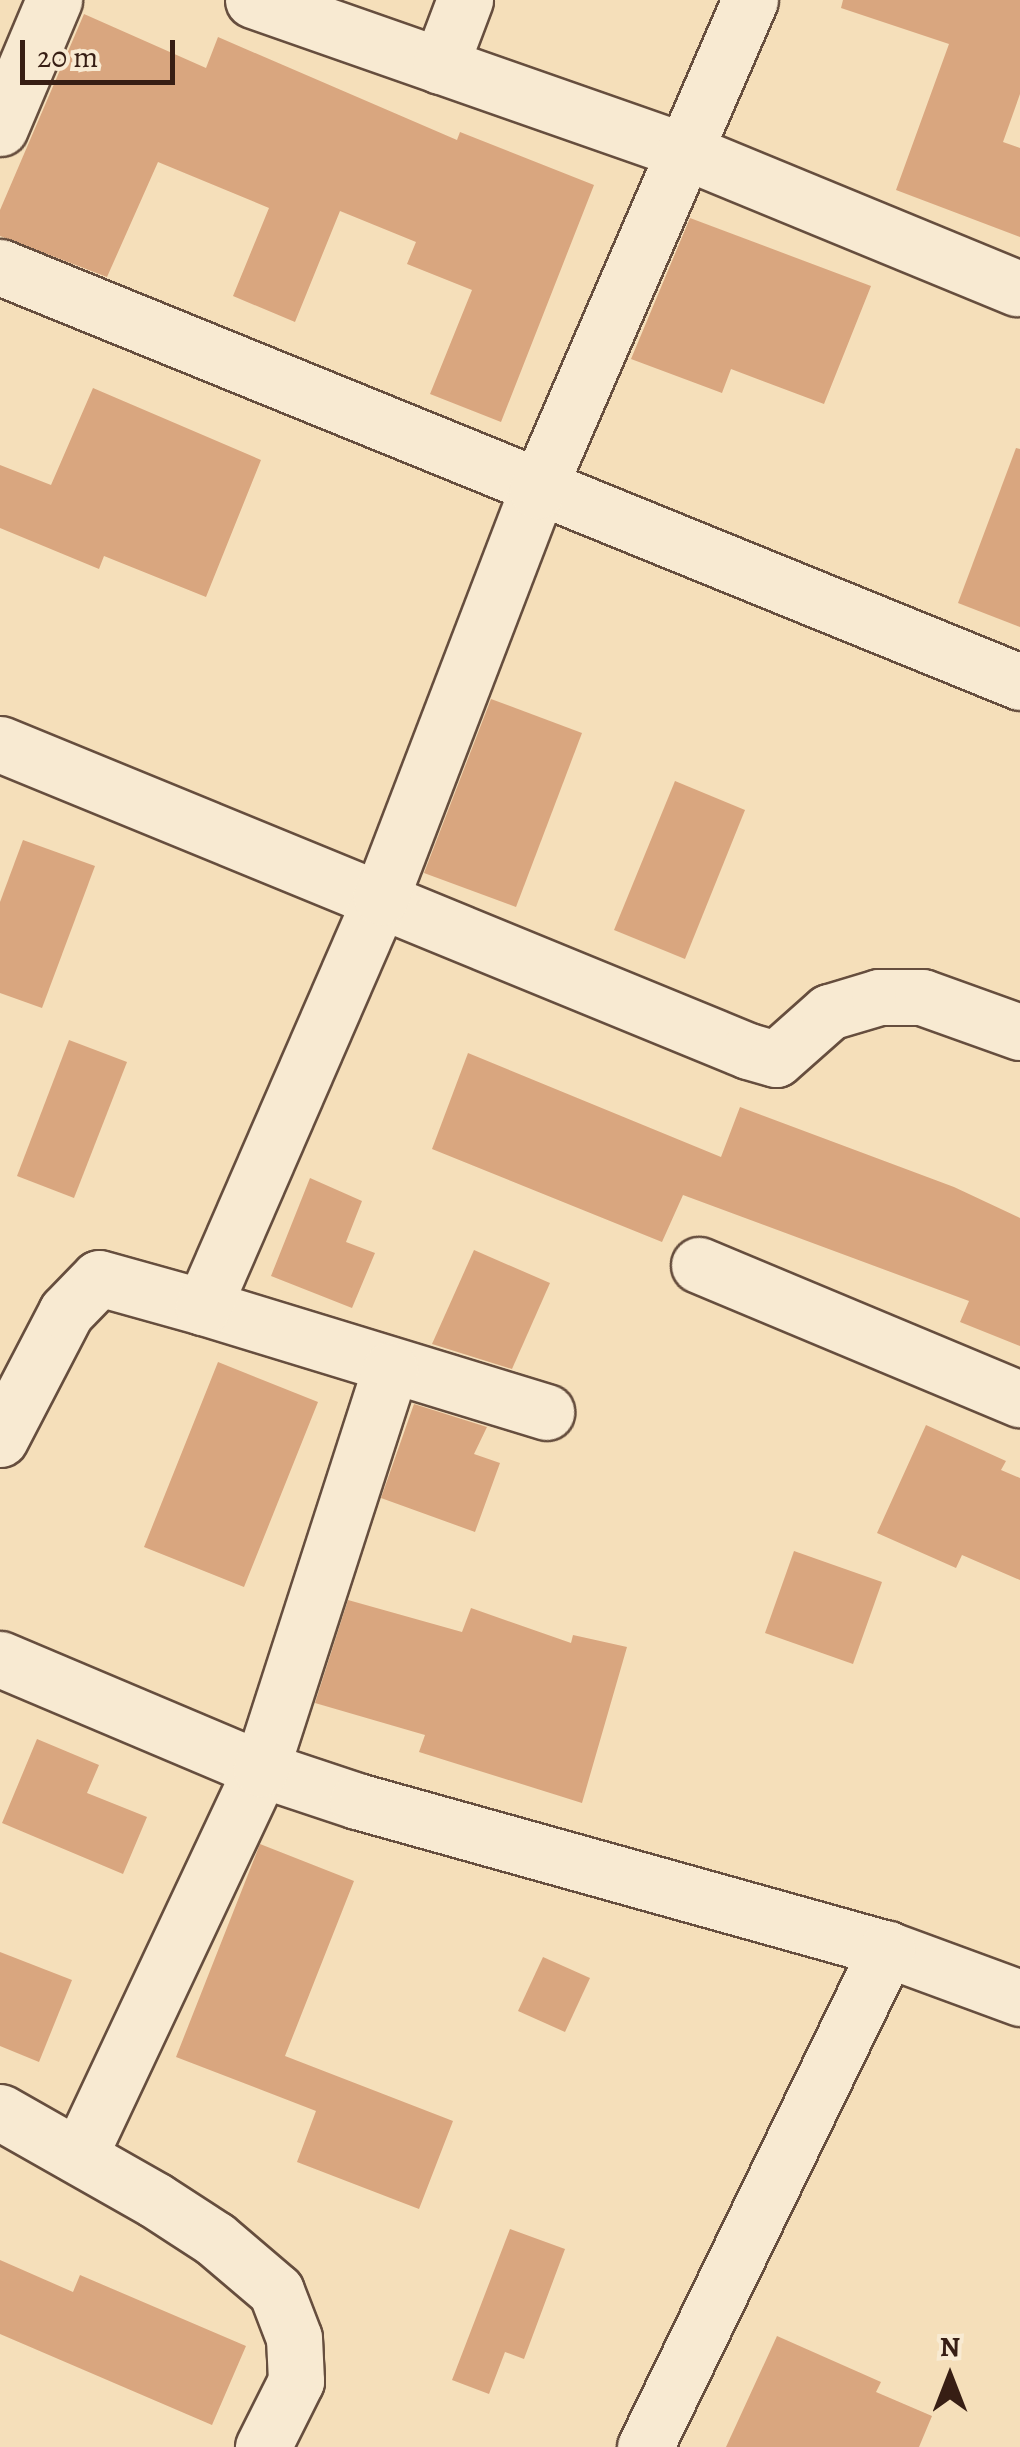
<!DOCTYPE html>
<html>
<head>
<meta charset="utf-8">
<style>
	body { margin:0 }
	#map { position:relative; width:1020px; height:2447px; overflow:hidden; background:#f5dfba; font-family:Alegreya,serif }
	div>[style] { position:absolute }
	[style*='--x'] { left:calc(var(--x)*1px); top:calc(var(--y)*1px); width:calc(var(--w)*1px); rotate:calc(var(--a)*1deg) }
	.building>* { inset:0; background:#d9a67f }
	.roads { filter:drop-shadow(2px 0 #664e3e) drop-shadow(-2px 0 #664e3e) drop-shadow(0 2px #664e3e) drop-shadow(0 -2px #664e3e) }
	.minor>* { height:55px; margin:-27.5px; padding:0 27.5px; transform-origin:27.5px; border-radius:27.5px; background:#f8ead2 }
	span { translate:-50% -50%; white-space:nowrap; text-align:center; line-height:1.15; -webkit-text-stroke:8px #f8ead2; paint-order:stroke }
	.north { position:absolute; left:900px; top:2327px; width:100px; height:100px; -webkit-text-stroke:8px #f8ead2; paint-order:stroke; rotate:0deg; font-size:28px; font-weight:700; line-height:40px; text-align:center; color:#371e14 }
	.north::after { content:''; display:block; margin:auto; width:35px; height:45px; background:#371e14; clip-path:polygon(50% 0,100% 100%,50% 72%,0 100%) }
	.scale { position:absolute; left:20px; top:40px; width:155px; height:45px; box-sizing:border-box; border:5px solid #371e14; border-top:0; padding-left:12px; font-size:30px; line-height:35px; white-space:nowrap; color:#371e14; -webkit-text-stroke:8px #f8ead2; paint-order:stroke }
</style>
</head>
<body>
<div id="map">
	<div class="building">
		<i style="clip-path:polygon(843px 0,1020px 0,1020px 94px,1003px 142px,1020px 148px,1020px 237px,896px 190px,949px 44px,841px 8px)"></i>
		<i style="clip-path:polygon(84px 14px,206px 68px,218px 37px,457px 140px,460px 132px,594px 185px,501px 422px,430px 394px,472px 290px,407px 264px,416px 242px,340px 211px,295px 322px,233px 296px,269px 208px,158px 162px,107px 277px,0 236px,0 210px)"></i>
		<i style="clip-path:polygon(690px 218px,871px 286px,824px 404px,731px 369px,722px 393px,631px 359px)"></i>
		<i style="clip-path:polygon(93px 388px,261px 460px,206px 597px,104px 556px,99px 569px,0 528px,0 465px,51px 485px)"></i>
		<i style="clip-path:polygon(1016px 448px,1020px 449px,1020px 627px,958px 603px)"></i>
		<i style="clip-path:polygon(491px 699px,582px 733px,516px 907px,424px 873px)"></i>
		<i style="clip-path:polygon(675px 781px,745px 810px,685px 959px,614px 930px)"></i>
		<i style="clip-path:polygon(23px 840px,95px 866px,42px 1008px,0 993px,0 902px)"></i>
		<i style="clip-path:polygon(69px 1040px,127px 1062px,74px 1198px,17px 1176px)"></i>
		<i style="clip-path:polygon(468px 1053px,721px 1157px,740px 1107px,954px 1187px,1020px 1218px,1020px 1346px,960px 1322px,969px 1301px,683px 1195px,662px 1242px,432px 1149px)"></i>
		<i style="clip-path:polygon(310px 1178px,362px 1201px,346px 1242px,375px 1253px,352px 1308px,271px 1276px)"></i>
		<i style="clip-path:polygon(474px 1250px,550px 1283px,512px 1369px,432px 1344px)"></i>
		<i style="clip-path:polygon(218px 1362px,318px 1402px,244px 1587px,144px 1547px)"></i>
		<i style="clip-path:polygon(414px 1404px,487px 1427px,474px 1454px,500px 1463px,475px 1532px,381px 1498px)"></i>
		<i style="clip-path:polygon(926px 1425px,1006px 1461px,1001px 1470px,1020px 1478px,1020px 1580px,962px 1555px,956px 1568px,877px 1533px)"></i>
		<i style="clip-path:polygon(794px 1551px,882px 1582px,853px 1664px,765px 1633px)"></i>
		<i style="clip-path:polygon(348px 1600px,462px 1632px,471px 1608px,571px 1643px,573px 1635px,627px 1647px,582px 1803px,419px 1752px,425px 1735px,315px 1703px)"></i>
		<i style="clip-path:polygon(37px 1739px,99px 1765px,87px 1793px,147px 1817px,123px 1874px,2px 1823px)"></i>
		<i style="clip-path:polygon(260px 1844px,354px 1881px,285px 2056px,453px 2121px,419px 2209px,297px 2162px,316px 2111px,176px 2057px)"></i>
		<i style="clip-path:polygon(0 1952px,72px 1980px,39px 2062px,0 2046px)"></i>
		<i style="clip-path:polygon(543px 1957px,590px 1978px,565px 2032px,518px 2011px)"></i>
		<i style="clip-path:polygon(510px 2229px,565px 2249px,524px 2359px,505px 2352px,489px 2394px,452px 2380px)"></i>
		<i style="clip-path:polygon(0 2260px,73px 2292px,80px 2275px,246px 2346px,212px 2425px,0 2334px)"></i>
		<i style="clip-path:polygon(777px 2336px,881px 2382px,876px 2392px,932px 2416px,919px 2447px,726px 2447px)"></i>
	</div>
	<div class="roads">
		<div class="minor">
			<i style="--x:253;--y:0;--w:457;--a:19.3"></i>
			<i style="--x:684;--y:151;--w:360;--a:22.4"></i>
			<i style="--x:440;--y:66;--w:71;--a:-69.3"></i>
			<i style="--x:0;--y:128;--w:139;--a:-67.1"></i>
			<i style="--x:0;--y:267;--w:1101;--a:22.14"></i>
			<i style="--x:0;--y:744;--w:809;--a:22.31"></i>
			<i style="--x:748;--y:1051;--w:29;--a:16"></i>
			<i style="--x:776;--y:1059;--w:71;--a:-41.6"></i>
			<i style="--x:829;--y:1012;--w:52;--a:-16.7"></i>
			<i style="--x:879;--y:997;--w:43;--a:0"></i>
			<i style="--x:922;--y:997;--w:104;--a:19.7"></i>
			<i style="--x:699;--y:1265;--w:348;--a:22.7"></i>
			<i style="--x:203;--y:1307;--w:359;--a:17"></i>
			<i style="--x:0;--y:1439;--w:143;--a:-62.5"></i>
			<i style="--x:66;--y:1312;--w:47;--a:-45.9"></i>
			<i style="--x:99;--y:1278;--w:108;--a:15.6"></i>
			<i style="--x:203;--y:1307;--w:447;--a:-66.5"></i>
			<i style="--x:381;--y:897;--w:435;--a:-69"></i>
			<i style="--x:537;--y:491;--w:535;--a:-66.55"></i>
			<i style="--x:0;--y:1659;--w:283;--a:22.9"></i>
			<i style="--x:261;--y:1769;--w:101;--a:18.4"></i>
			<i style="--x:357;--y:1801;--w:550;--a:15.6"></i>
			<i style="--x:887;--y:1949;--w:142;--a:20.2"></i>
			<i style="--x:0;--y:2112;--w:178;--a:29.6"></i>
			<i style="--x:155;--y:2200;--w:72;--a:33"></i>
			<i style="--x:215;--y:2239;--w:80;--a:40.4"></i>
			<i style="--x:276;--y:2291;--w:50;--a:69"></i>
			<i style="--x:294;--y:2338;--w:43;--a:87.3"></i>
			<i style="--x:296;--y:2381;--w:74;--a:116.6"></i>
			<i style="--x:80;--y:2154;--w:425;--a:-64.8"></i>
			<i style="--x:261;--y:1769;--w:420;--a:-72.1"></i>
			<i style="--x:645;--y:2447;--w:554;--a:-64.08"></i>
		</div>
	</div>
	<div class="north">N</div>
	<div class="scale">20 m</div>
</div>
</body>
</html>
